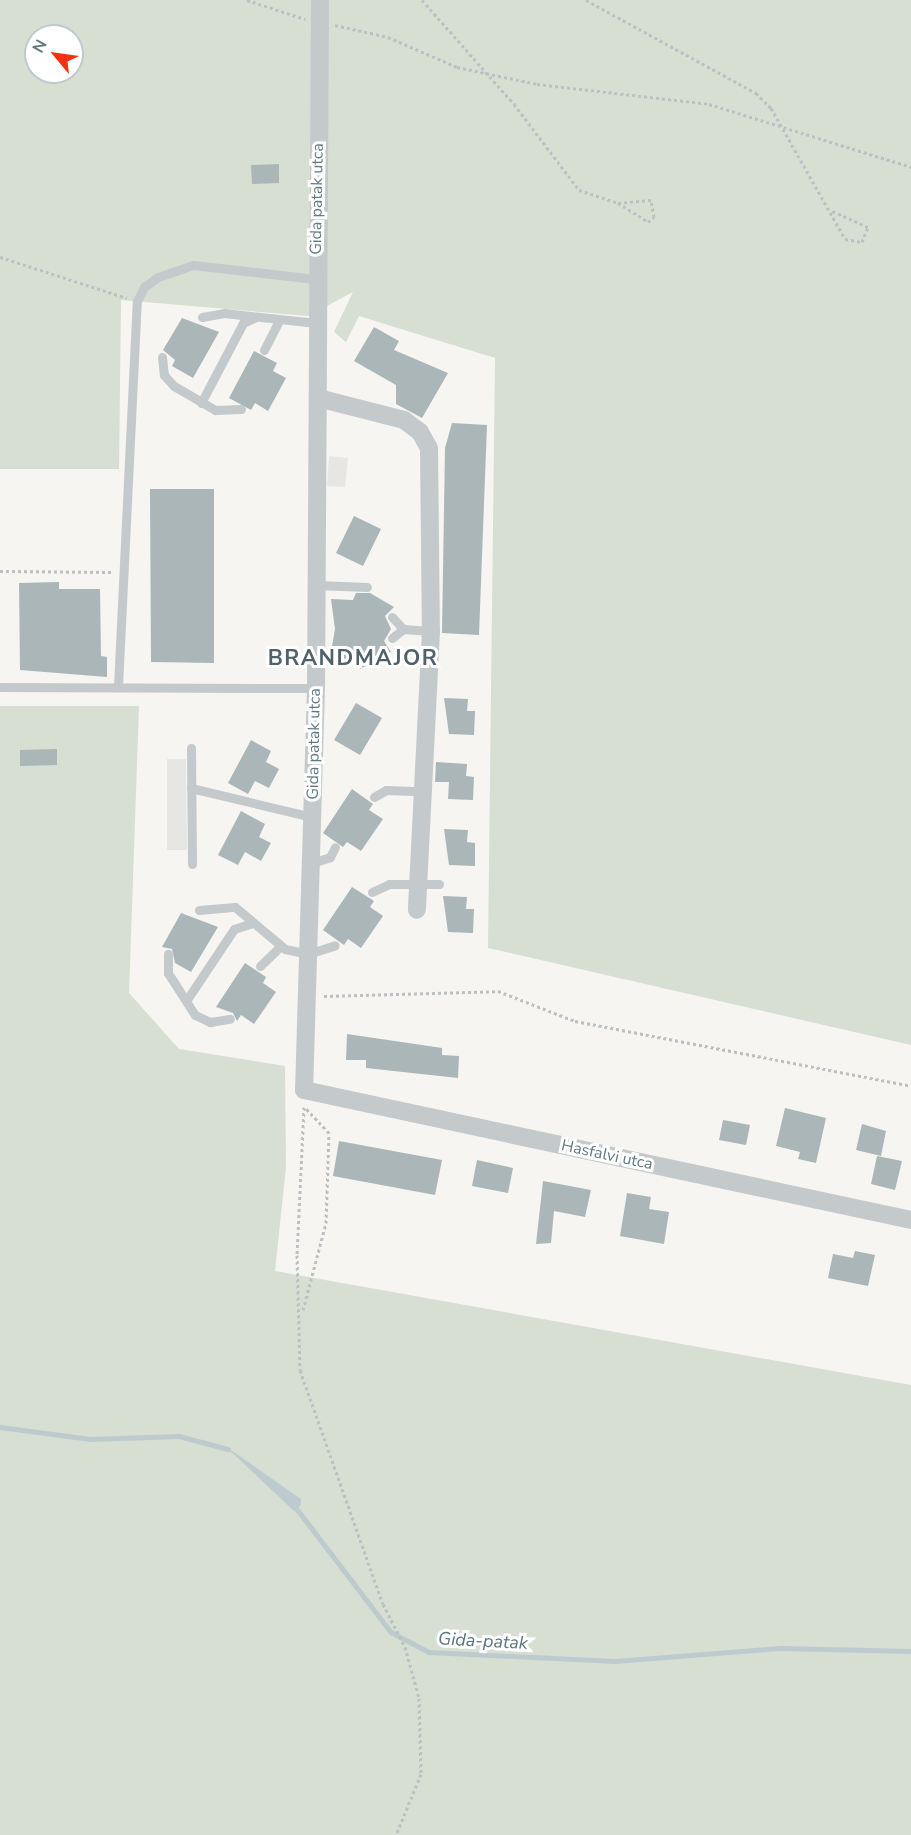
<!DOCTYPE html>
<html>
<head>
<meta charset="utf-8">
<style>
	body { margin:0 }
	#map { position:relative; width:911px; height:1835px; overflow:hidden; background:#f6f5f1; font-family:"Nunito Sans",sans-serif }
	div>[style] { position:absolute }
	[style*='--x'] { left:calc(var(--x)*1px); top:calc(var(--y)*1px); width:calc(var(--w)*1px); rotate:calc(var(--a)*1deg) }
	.built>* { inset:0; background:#e6e7e5 }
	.green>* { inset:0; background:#d7ded2 }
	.water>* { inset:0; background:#bdcbcf }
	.stream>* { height:4.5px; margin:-2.25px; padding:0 2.25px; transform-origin:2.25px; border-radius:2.25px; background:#bdcbcf }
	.building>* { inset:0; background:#abb6b9 }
	.path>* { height:3px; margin-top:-1.5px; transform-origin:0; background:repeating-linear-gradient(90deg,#bdc0c2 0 3px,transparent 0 6px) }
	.service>* { height:9px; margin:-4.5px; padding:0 4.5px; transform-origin:4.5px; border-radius:4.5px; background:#c4c9cb }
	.minor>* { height:18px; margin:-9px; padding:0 9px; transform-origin:9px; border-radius:9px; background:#c4c9cb }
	span { translate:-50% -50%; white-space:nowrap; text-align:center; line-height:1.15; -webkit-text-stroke:6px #fff; paint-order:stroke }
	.street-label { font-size:16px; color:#617985 }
	.water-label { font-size:18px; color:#58767c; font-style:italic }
	.district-label { font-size:22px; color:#50616a; font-weight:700; letter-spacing:1.5px }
	.north { position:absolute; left:24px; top:24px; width:60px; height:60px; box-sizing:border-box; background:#fff; border:2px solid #c0c9ce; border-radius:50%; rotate:299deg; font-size:16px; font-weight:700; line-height:24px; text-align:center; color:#617985 }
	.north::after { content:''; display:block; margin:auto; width:21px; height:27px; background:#f43013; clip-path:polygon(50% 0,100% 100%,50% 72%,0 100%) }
</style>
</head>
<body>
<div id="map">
	<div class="built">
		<i style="clip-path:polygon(329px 456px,348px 458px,345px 487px,327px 486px)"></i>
		<i style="clip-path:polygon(167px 759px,186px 759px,187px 850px,167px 850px)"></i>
	</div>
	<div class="green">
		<i style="clip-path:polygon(evenodd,0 0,911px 0,911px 1045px,488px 948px,495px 358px,359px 316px,346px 342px,334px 332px,353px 292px,308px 316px,121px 300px,119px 469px,0 469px,0 0,36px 36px,72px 36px,72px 72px,36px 72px,36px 36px)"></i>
		<i style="clip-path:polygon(0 706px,139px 706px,129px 993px,179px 1049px,285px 1066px,286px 1167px,275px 1271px,911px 1385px,911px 1835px,0 1835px)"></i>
	</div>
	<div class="water">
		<i style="clip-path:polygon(225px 1446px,301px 1499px,301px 1505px,294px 1511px)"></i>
	</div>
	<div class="stream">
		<i style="--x:0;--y:1427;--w:91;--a:7.6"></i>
		<i style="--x:90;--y:1439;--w:89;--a:-1.9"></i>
		<i style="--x:179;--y:1436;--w:51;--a:14.9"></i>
		<i style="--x:294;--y:1505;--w:160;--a:52.6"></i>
		<i style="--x:391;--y:1632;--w:43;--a:27.8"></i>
		<i style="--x:429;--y:1652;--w:186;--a:2.8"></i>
		<i style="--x:615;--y:1661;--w:167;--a:-4.5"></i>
		<i style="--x:781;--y:1648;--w:130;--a:1.3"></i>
	</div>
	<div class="building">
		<i style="clip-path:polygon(279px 164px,279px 183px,252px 184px,251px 165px)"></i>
		<i style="clip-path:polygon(182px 318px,219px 332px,193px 378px,172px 366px,175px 360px,163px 350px)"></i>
		<i style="clip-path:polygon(374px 327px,399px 341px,394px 350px,448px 373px,422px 418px,396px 404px,396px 385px,354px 361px)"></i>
		<i style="clip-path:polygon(254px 351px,277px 363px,273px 371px,286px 378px,268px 411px,255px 403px,251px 410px,229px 398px)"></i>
		<i style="clip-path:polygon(452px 423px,487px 425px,479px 635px,442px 633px,445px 448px)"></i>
		<i style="clip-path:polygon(150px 489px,214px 489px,214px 663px,151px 662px)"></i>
		<i style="clip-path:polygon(354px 516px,381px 529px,363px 566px,336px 553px)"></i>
		<i style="clip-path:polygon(59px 582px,59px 589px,100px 589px,101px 656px,107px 657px,107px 677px,20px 670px,19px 583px)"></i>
		<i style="clip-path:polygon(356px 593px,370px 593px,394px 607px,385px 616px,391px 629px,384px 641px,391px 652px,360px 669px,354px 659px,330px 658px,335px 629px,331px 599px,353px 600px)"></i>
		<i style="clip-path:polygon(444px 698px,468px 699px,467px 711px,475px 711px,474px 735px,449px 734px)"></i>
		<i style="clip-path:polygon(356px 703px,382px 718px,360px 755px,334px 740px)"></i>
		<i style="clip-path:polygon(251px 740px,271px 751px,266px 762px,279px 769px,269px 788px,255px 781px,248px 794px,228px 783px)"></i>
		<i style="clip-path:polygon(57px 749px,57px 765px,20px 766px,20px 750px)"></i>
		<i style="clip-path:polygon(436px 762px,467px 764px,466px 776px,474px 777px,473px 800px,448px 799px,449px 782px,435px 782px)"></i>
		<i style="clip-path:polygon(352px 789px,373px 804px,369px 810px,383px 819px,361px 851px,347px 842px,343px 847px,323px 833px)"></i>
		<i style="clip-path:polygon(241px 811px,265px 824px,259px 837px,271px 843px,261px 861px,245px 852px,238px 865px,218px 855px)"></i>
		<i style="clip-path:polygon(444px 829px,468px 830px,467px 842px,475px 843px,475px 866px,449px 865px)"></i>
		<i style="clip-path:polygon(352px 887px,374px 901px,370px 907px,383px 916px,361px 948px,348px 939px,344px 945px,323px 930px)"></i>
		<i style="clip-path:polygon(443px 896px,467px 897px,466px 909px,474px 909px,473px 933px,448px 932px)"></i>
		<i style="clip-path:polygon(181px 913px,218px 927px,191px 972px,175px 963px,172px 949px,162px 947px)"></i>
		<i style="clip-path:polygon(245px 963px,266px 977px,263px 983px,276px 992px,254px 1024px,241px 1015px,237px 1021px,233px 1013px,216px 1007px)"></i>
		<i style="clip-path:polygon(347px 1034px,442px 1048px,442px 1055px,459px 1056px,458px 1078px,366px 1068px,366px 1060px,346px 1060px)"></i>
		<i style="clip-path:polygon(785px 1108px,826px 1118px,816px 1163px,798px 1159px,800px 1152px,776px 1146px)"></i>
		<i style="clip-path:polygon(723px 1120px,750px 1125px,746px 1145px,719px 1140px)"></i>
		<i style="clip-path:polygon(862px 1124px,886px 1131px,881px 1156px,856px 1150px)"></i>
		<i style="clip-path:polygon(339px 1141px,442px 1160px,435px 1195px,333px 1176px)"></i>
		<i style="clip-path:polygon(877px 1156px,902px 1161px,895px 1190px,871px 1184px)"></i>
		<i style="clip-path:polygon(477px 1160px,513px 1168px,508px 1193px,472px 1186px)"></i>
		<i style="clip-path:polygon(543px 1181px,591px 1190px,585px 1217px,554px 1211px,551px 1243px,536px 1244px)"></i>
		<i style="clip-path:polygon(627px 1193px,651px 1197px,649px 1209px,669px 1212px,664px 1244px,620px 1236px)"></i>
		<i style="clip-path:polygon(855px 1251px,875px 1255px,868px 1286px,828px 1278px,833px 1254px,853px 1258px)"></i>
	</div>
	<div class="path">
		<i style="--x:247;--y:0;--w:61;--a:18.1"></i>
		<i style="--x:422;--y:0;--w:139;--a:48.5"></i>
		<i style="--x:514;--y:104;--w:108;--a:52.9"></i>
		<i style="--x:579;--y:190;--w:41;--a:18.4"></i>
		<i style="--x:618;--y:203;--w:36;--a:32"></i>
		<i style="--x:648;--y:222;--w:8;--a:-40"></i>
		<i style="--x:654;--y:217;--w:17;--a:-100"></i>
		<i style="--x:651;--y:200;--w:33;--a:175"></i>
		<i style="--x:586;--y:0;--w:194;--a:28.7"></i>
		<i style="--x:756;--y:93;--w:21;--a:45"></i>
		<i style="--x:771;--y:108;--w:150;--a:60.5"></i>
		<i style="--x:845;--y:239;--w:17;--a:10"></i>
		<i style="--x:862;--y:242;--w:16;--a:-68"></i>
		<i style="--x:868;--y:227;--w:42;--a:-155.9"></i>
		<i style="--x:335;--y:25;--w:54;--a:12.8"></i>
		<i style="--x:388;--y:37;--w:75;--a:23.5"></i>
		<i style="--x:457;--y:67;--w:82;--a:12"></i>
		<i style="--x:537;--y:84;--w:173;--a:6.6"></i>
		<i style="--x:709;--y:104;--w:212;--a:17.3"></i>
		<i style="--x:0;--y:257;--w:133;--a:17.9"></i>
		<i style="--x:0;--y:571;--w:112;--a:0.5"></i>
		<i style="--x:324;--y:996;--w:174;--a:-1.6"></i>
		<i style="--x:498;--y:991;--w:83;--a:21.3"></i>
		<i style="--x:575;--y:1021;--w:342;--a:10.9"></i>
		<i style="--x:304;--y:1107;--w:148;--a:92.7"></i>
		<i style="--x:297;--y:1255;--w:115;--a:88.5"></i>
		<i style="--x:300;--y:1370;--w:248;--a:70.5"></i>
		<i style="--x:383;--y:1604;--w:48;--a:62.9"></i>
		<i style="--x:405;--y:1647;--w:53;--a:74.6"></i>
		<i style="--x:419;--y:1698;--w:76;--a:88.5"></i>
		<i style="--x:421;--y:1774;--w:66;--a:112.3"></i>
		<i style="--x:303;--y:1310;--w:90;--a:-75.2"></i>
		<i style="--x:326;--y:1223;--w:90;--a:-88.1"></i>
		<i style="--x:329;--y:1133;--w:35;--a:-133"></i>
	</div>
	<div class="service">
		<i style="--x:202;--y:317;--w:22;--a:-10"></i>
		<i style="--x:224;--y:313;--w:93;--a:6.2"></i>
		<i style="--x:264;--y:350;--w:34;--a:-63"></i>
		<i style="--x:162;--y:357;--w:18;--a:84"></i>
		<i style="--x:164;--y:375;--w:15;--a:48"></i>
		<i style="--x:174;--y:386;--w:48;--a:30.3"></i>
		<i style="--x:215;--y:410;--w:26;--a:-2"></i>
		<i style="--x:201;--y:403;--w:90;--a:-62.3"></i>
		<i style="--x:243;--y:323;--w:12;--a:-24"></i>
		<i style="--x:316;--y:585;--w:51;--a:2.2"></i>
		<i style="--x:392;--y:617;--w:16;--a:47"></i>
		<i style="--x:403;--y:629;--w:28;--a:4"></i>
		<i style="--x:392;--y:638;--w:14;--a:-39"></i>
		<i style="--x:118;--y:686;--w:385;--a:-87.2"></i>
		<i style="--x:137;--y:301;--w:16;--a:-63"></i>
		<i style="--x:144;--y:287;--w:17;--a:-36"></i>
		<i style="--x:158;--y:277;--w:37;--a:-19"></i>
		<i style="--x:193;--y:265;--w:123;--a:6.5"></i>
		<i style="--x:0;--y:687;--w:316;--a:0.2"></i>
		<i style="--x:191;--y:748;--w:116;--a:89.5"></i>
		<i style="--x:191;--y:788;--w:124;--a:13.5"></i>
		<i style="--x:374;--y:797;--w:14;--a:-30"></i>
		<i style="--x:386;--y:790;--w:34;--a:2"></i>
		<i style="--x:312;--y:863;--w:19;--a:-18"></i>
		<i style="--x:330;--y:857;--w:11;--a:-63"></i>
		<i style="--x:372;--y:892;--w:19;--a:-25"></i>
		<i style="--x:389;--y:884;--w:50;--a:0"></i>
		<i style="--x:199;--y:910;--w:36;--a:-5"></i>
		<i style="--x:235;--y:907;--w:65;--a:40"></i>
		<i style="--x:285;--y:949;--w:24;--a:12"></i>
		<i style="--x:308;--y:954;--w:28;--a:-18"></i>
		<i style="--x:168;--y:954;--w:19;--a:90"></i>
		<i style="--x:168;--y:973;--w:50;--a:57.3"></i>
		<i style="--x:195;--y:1015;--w:17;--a:25"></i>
		<i style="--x:210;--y:1022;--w:20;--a:-9"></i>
		<i style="--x:260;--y:966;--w:28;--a:-44"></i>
		<i style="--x:188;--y:998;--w:83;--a:-56.3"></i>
		<i style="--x:234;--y:929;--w:19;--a:-18"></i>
	</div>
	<div class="minor">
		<i style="--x:320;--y:0;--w:688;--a:90.33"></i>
		<i style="--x:316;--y:688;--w:402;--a:91.7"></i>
		<i style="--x:304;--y:1090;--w:621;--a:12.09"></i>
		<i style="--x:318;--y:398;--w:89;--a:14.3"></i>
		<i style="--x:404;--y:420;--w:20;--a:37"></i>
		<i style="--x:420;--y:432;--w:18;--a:61"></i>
		<i style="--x:429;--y:448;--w:183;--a:89.4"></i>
		<i style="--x:431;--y:631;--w:279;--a:92.9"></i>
	</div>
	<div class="street-label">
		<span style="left:317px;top:199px;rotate:-89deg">Gida patak utca</span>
		<span style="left:314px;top:744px;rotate:-89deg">Gida patak utca</span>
		<span style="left:607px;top:1155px;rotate:12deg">Hasfalvi utca</span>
	</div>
	<div class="water-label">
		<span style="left:483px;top:1641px;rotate:3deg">Gida-patak</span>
	</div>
	<div class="district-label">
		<span style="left:353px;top:659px">BRANDMAJOR</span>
	</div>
	<div class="north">N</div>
</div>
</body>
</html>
